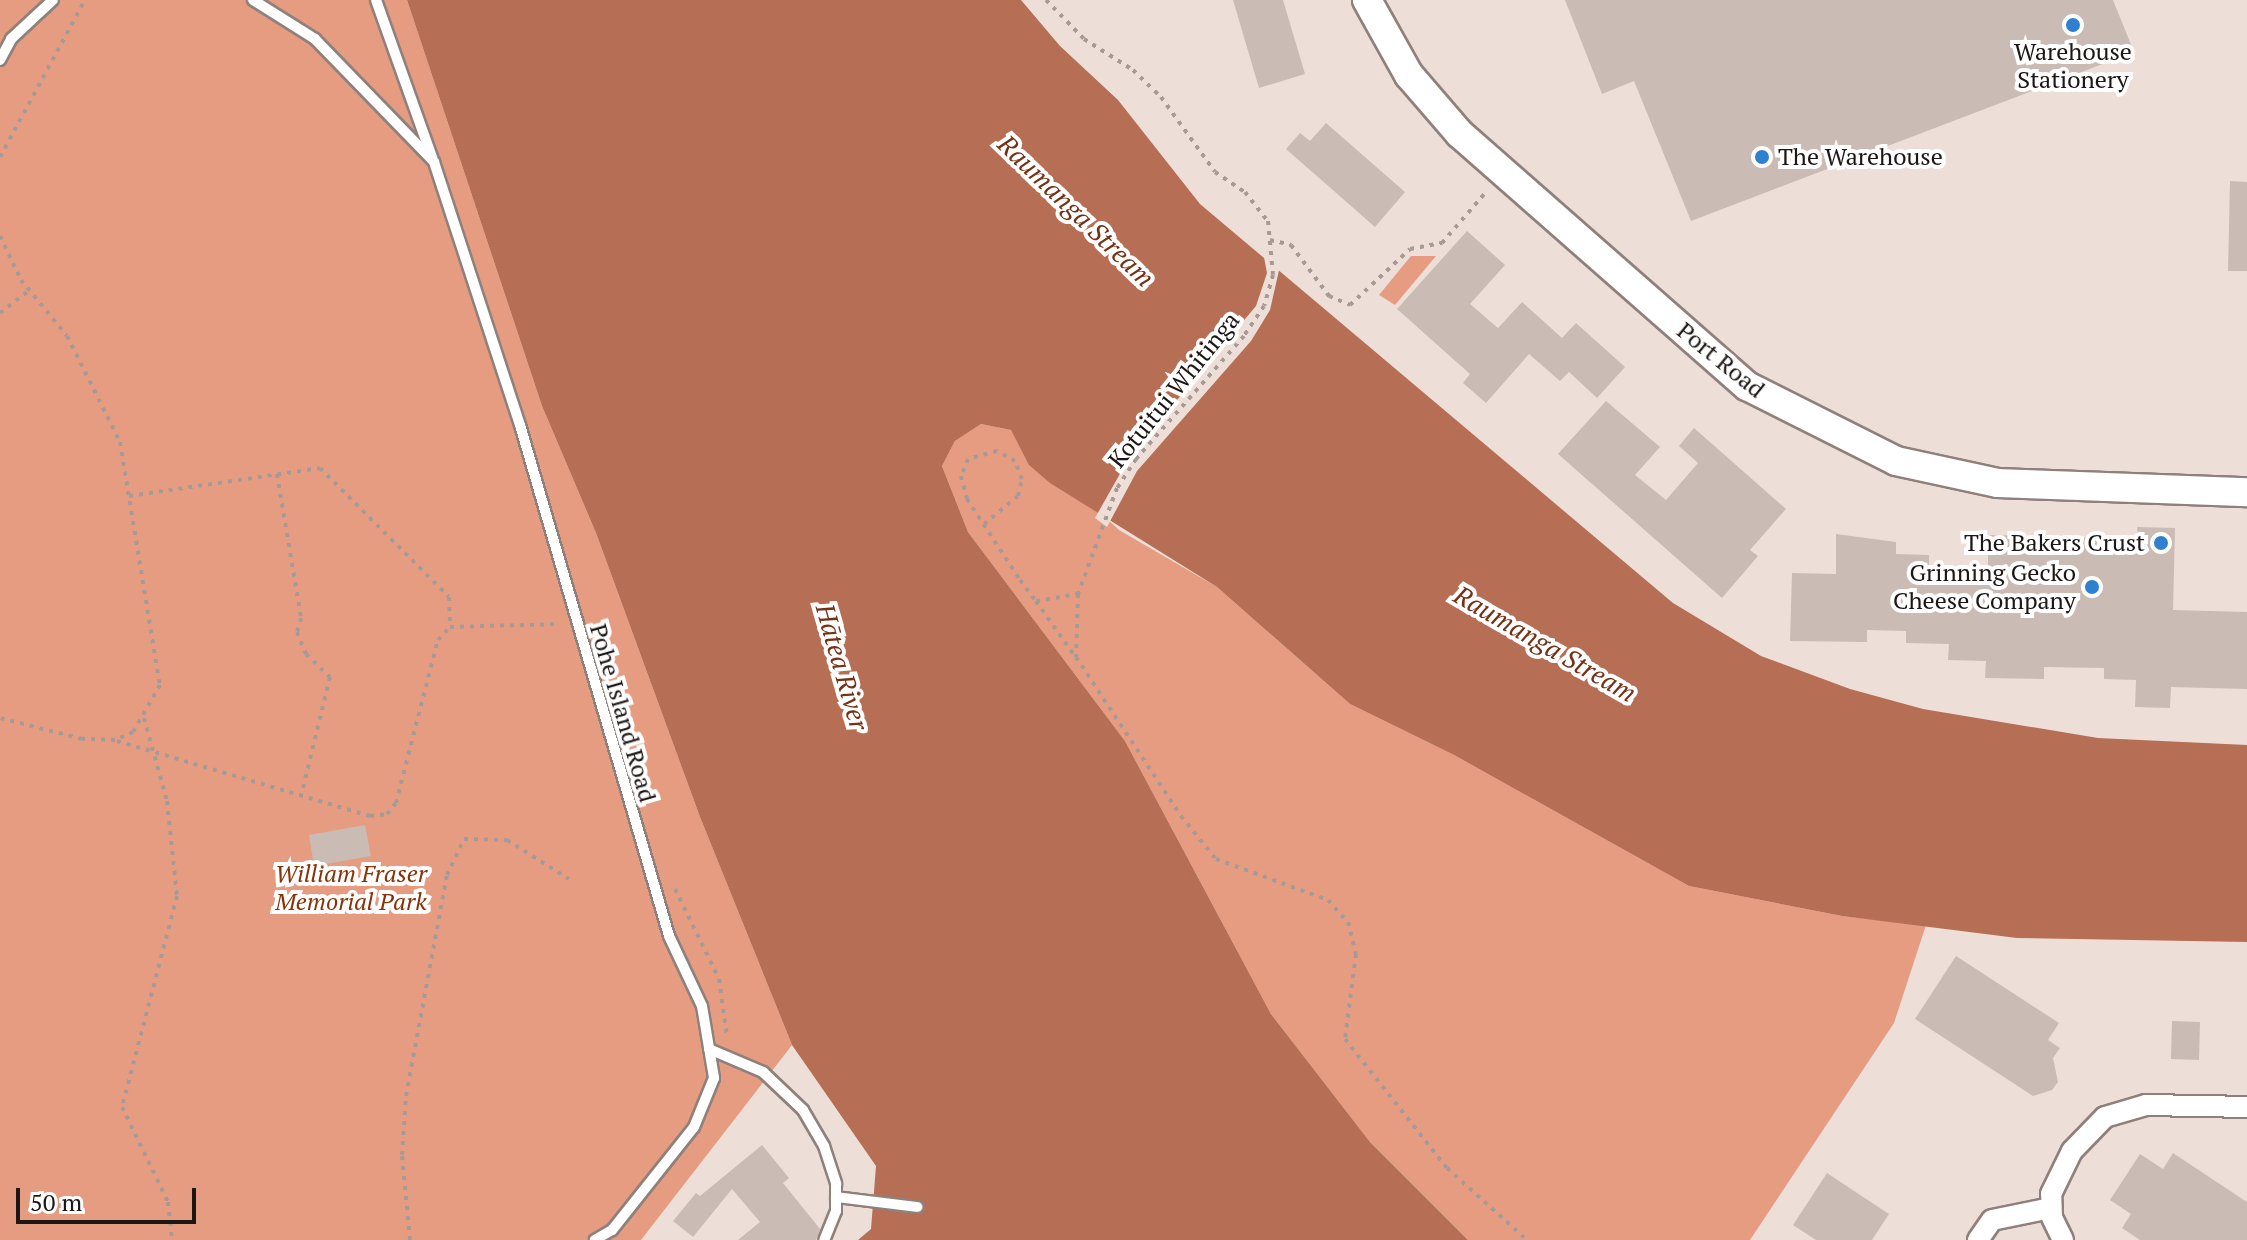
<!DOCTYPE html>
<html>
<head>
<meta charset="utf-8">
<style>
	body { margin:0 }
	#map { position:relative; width:2247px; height:1240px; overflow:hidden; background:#eeded8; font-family:"PT Serif",serif }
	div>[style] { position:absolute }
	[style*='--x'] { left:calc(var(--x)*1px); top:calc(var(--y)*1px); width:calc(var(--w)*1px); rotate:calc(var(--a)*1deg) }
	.green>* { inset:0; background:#e69c80 }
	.water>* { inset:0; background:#b66f55 }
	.pier>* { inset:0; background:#eeded8 }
	.building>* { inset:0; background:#cbbbb5 }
	.path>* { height:4px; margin-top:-2px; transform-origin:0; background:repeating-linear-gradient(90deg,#a79a96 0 4px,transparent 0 10px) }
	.roads { filter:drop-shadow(2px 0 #8f807b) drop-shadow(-2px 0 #8f807b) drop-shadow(0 2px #8f807b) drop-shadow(0 -2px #8f807b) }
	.service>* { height:10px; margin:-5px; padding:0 5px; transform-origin:5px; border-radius:5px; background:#fff }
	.minor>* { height:20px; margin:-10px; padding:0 10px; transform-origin:10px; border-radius:10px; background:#fff }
	.secondary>* { height:28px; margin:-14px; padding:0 14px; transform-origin:14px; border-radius:14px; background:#fff }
	.dots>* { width:22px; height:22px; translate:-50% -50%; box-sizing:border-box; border:4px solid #fff; border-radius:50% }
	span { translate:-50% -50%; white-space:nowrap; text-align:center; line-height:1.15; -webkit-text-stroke:8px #fff; paint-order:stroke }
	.poi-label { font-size:24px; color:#1c1614 }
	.left { translate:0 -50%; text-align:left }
	.right { translate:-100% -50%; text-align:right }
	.street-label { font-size:24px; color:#1c1614 }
	.park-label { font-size:24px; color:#893208; font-style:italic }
	.water-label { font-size:26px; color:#743115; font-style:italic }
	.scale { position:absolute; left:16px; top:1188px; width:180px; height:36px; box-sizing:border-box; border:4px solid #1c1614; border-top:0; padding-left:10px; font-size:24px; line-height:28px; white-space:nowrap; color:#1c1614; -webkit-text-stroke:6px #fff; paint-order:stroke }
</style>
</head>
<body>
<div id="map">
	<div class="green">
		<i style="clip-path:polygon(0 0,407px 0,542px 406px,596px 533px,700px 817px,792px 1045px,641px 1240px,0 1240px)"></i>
		<i style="clip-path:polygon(1411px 256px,1436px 256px,1395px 305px,1379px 295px)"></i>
		<i style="clip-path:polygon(981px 424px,1011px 430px,1119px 530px,1217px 587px,1350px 704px,1454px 755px,1689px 886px,1842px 916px,1926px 925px,1894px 1023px,1750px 1240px,1468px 1240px,1370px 1142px,1271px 1014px,1125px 741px,968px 532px,942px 466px,955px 441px)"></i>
	</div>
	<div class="water">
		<i style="clip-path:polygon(407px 0,1021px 0,1060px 46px,1118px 100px,1200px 204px,1673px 603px,1761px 656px,1850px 689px,1923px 709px,2098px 738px,2247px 745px,2247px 942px,2017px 938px,1842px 916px,1689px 886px,1454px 755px,1350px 704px,1217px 587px,1050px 483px,1029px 465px,1011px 430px,981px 424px,955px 441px,942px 466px,968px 532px,1125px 741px,1271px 1014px,1370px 1142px,1468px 1240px,858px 1240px,871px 1229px,876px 1166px,792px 1045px,700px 817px,596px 533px,542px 406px)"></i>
	</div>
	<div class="pier">
		<i style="clip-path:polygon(1263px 252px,1280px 266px,1270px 310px,1251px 341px,1137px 471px,1107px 527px,1095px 518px,1130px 456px,1256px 306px,1267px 273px)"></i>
	</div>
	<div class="building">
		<i style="clip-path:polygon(1233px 0,1283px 0,1305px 74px,1259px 88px)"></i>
		<i style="clip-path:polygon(1565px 0,2113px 0,2134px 52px,1691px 221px,1634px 81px,1602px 94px)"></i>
		<i style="clip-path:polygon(1326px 123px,1405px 192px,1375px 227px,1286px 149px,1300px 133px,1310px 141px)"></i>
		<i style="clip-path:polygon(2230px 181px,2247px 182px,2247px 271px,2228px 271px)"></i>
		<i style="clip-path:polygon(1467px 231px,1505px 265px,1470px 304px,1498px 328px,1522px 302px,1562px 338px,1576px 323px,1625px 367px,1597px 398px,1569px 372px,1560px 381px,1529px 354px,1486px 403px,1463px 383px,1470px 374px,1397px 309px)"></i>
		<i style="clip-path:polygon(1606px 401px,1660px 447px,1635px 475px,1666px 500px,1698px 463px,1679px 446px,1694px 428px,1786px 509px,1750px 550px,1758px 556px,1722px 598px,1558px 454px)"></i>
		<i style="clip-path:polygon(2137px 527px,2175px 528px,2173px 610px,2247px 612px,2247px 689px,2171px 687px,2170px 708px,2135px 707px,2136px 680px,2104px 679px,2104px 668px,2044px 667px,2044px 679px,1985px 678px,1986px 661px,1948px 660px,1949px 644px,1906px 643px,1906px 631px,1867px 630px,1867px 642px,1790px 641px,1792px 573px,1836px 574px,1836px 534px,1896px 542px,1896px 554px,1929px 555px,1929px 565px,1988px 567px,1988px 535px,2138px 538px)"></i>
		<i style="clip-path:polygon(365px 825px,371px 856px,314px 866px,309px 835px)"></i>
		<i style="clip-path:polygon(1956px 956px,2059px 1023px,2048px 1040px,2060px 1048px,2053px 1058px,2058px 1082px,2052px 1090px,2033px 1096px,1915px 1019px)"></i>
		<i style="clip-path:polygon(2172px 1021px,2200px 1022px,2199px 1060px,2171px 1059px)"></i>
		<i style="clip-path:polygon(762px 1145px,789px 1178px,783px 1183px,820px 1229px,816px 1240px,738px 1240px,760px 1222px,732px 1189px,693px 1237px,673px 1221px,696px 1193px,700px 1196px)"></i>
		<i style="clip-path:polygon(2173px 1153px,2247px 1202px,2247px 1240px,2140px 1240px,2122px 1228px,2131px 1214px,2110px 1200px,2140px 1154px,2163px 1169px)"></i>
		<i style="clip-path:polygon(1827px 1173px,1889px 1214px,1872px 1240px,1816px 1240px,1793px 1225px)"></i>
	</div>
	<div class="path">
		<i style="--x:1046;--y:0;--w:54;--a:45.7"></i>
		<i style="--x:1084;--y:39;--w:58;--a:32.3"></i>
		<i style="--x:1133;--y:70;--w:39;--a:44"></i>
		<i style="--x:1161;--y:97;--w:92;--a:54.2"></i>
		<i style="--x:1215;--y:172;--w:36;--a:34"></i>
		<i style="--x:1245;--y:192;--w:37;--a:52"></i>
		<i style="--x:1268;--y:221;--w:54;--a:84.7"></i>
		<i style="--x:1273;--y:275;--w:32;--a:106"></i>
		<i style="--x:1264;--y:306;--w:36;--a:124"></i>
		<i style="--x:1244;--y:336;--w:164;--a:131.3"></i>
		<i style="--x:1136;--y:459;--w:35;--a:123"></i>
		<i style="--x:1117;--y:488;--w:113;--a:110.2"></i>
		<i style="--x:1078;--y:594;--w:63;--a:91.8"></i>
		<i style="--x:1076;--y:657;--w:191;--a:56.6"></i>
		<i style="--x:1181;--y:816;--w:55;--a:50.9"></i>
		<i style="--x:1216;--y:859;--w:119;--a:20.1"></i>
		<i style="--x:1328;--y:900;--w:30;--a:48"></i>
		<i style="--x:1348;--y:922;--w:33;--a:76"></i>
		<i style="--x:1356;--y:954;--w:86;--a:97.4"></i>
		<i style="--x:1345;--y:1039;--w:164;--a:51.7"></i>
		<i style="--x:1447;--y:1168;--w:108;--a:42"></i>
		<i style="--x:0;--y:157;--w:179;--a:-61.6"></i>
		<i style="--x:0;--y:236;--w:49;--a:64.5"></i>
		<i style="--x:21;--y:280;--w:72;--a:50.6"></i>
		<i style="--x:67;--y:336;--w:119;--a:63.4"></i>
		<i style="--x:120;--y:442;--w:246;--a:80.7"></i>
		<i style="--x:160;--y:685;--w:54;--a:119.9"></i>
		<i style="--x:133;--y:732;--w:20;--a:156"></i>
		<i style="--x:115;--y:740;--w:33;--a:-178"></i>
		<i style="--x:82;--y:739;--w:85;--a:-165.6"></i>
		<i style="--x:1270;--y:240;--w:22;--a:13"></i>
		<i style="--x:1291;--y:245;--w:64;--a:53.3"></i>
		<i style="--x:1329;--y:296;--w:23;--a:23"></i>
		<i style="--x:1350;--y:305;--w:82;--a:-43"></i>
		<i style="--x:1410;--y:249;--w:33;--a:-11"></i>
		<i style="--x:1442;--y:243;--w:67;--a:-49.2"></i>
		<i style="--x:0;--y:313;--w:37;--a:-38"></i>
		<i style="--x:277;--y:474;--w:146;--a:80.5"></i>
		<i style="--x:301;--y:618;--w:15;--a:106"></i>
		<i style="--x:297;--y:632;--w:24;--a:68"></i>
		<i style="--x:306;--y:654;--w:33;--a:44"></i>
		<i style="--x:330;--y:677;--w:122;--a:103.7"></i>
		<i style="--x:129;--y:496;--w:193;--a:-8.3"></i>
		<i style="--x:320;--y:468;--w:182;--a:45"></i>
		<i style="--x:449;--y:597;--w:30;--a:88"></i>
		<i style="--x:984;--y:524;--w:44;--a:-39.5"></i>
		<i style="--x:1018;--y:496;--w:17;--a:-77"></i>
		<i style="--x:1022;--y:479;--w:19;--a:-111"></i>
		<i style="--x:1015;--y:461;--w:21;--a:-151"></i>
		<i style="--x:997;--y:451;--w:30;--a:165"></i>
		<i style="--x:968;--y:459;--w:18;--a:112"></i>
		<i style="--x:961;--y:476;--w:24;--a:75"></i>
		<i style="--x:967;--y:499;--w:97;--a:56.8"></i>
		<i style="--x:1020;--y:580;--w:26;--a:53"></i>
		<i style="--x:1036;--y:601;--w:43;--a:-9.5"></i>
		<i style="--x:1036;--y:601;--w:66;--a:54.9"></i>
		<i style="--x:144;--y:718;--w:86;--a:74.5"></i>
		<i style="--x:167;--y:801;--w:96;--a:84"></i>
		<i style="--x:177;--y:896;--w:218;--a:104.6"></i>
		<i style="--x:122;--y:1107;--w:106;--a:64.2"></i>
		<i style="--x:168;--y:1202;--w:38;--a:84"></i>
		<i style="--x:117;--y:741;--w:264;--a:16.5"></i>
		<i style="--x:370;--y:816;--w:17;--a:-7"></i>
		<i style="--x:387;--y:814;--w:14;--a:-51"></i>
		<i style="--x:396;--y:803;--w:168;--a:-75.6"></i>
		<i style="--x:438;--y:640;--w:18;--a:-47"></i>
		<i style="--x:450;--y:627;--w:110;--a:-1.6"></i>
		<i style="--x:675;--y:889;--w:100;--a:63.9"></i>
		<i style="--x:719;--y:979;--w:59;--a:82.1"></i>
		<i style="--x:410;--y:1240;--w:85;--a:-95.4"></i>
		<i style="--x:402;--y:1155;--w:59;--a:-86.1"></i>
		<i style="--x:406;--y:1096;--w:225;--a:-79.5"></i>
		<i style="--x:447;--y:875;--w:40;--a:-65"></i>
		<i style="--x:464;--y:839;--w:43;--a:1.3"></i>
		<i style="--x:507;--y:840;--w:73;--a:32.2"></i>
	</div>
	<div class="roads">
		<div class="service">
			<i style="--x:253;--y:0;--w:73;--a:32.2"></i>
			<i style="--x:315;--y:39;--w:171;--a:45.9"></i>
			<i style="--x:434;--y:162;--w:277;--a:71.9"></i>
			<i style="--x:520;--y:425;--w:532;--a:73.74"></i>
			<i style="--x:669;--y:936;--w:77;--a:64.8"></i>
			<i style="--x:702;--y:1006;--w:73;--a:80.5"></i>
			<i style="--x:714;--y:1078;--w:53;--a:112.2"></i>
			<i style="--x:694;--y:1127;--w:132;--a:128.5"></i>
			<i style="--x:612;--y:1230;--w:20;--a:150"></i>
			<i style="--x:376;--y:0;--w:167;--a:70.4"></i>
			<i style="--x:0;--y:60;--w:24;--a:-62"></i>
			<i style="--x:11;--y:39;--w:57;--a:-42.9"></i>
			<i style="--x:709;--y:1049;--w:59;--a:23.1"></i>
			<i style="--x:763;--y:1072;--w:55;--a:43.5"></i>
			<i style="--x:803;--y:1110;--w:42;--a:59.7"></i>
			<i style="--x:824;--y:1146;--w:40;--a:72"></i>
			<i style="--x:836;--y:1184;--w:27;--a:90"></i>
			<i style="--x:836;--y:1211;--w:31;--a:112"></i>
			<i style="--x:836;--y:1197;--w:82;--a:7"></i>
		</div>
		<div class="minor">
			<i style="--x:1978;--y:1240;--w:24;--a:-55"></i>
			<i style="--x:1992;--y:1220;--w:60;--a:-11.5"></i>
			<i style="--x:2063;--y:1240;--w:25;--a:-116"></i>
			<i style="--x:2052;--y:1217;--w:23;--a:-92"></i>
			<i style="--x:2051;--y:1194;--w:48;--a:-64"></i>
			<i style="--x:2072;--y:1151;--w:47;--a:-45.9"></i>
			<i style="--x:2105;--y:1117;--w:43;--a:-16.3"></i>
			<i style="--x:2146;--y:1105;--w:101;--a:1.1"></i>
		</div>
		<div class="secondary">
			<i style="--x:1367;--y:0;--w:86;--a:60.8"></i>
			<i style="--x:1409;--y:75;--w:78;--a:49.2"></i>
			<i style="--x:1460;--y:134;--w:382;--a:41.3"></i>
			<i style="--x:1747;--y:386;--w:167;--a:26.7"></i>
			<i style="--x:1896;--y:461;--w:104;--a:12.2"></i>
			<i style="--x:1998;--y:483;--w:249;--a:2.1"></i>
		</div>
	</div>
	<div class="dots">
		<i style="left:2073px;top:25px;background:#2f80cf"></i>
		<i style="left:1762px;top:157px;background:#2f80cf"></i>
		<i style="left:2161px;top:543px;background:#2f80cf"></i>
		<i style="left:2092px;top:587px;background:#2f80cf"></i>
	</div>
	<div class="poi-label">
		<span style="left:2073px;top:66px">Warehouse<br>Stationery</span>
		<span class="left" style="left:1778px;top:157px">The Warehouse</span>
		<span class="right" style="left:2145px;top:543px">The Bakers Crust</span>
		<span class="right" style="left:2076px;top:587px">Grinning Gecko<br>Cheese Company</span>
	</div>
	<div class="street-label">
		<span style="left:1721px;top:360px;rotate:39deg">Port Road</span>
		<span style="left:1174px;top:390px;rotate:-51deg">Kotuitui Whitinga</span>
		<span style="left:623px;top:713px;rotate:74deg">Pohe Island Road</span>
	</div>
	<div class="park-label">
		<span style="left:351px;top:888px">William Fraser<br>Memorial Park</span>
	</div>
	<div class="water-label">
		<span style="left:1076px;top:211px;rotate:44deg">Raumanga Stream</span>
		<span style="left:1545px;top:644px;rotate:30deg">Raumanga Stream</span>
		<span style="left:842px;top:667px;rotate:74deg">Hātea River</span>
	</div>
	<div class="scale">50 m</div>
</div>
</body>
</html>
